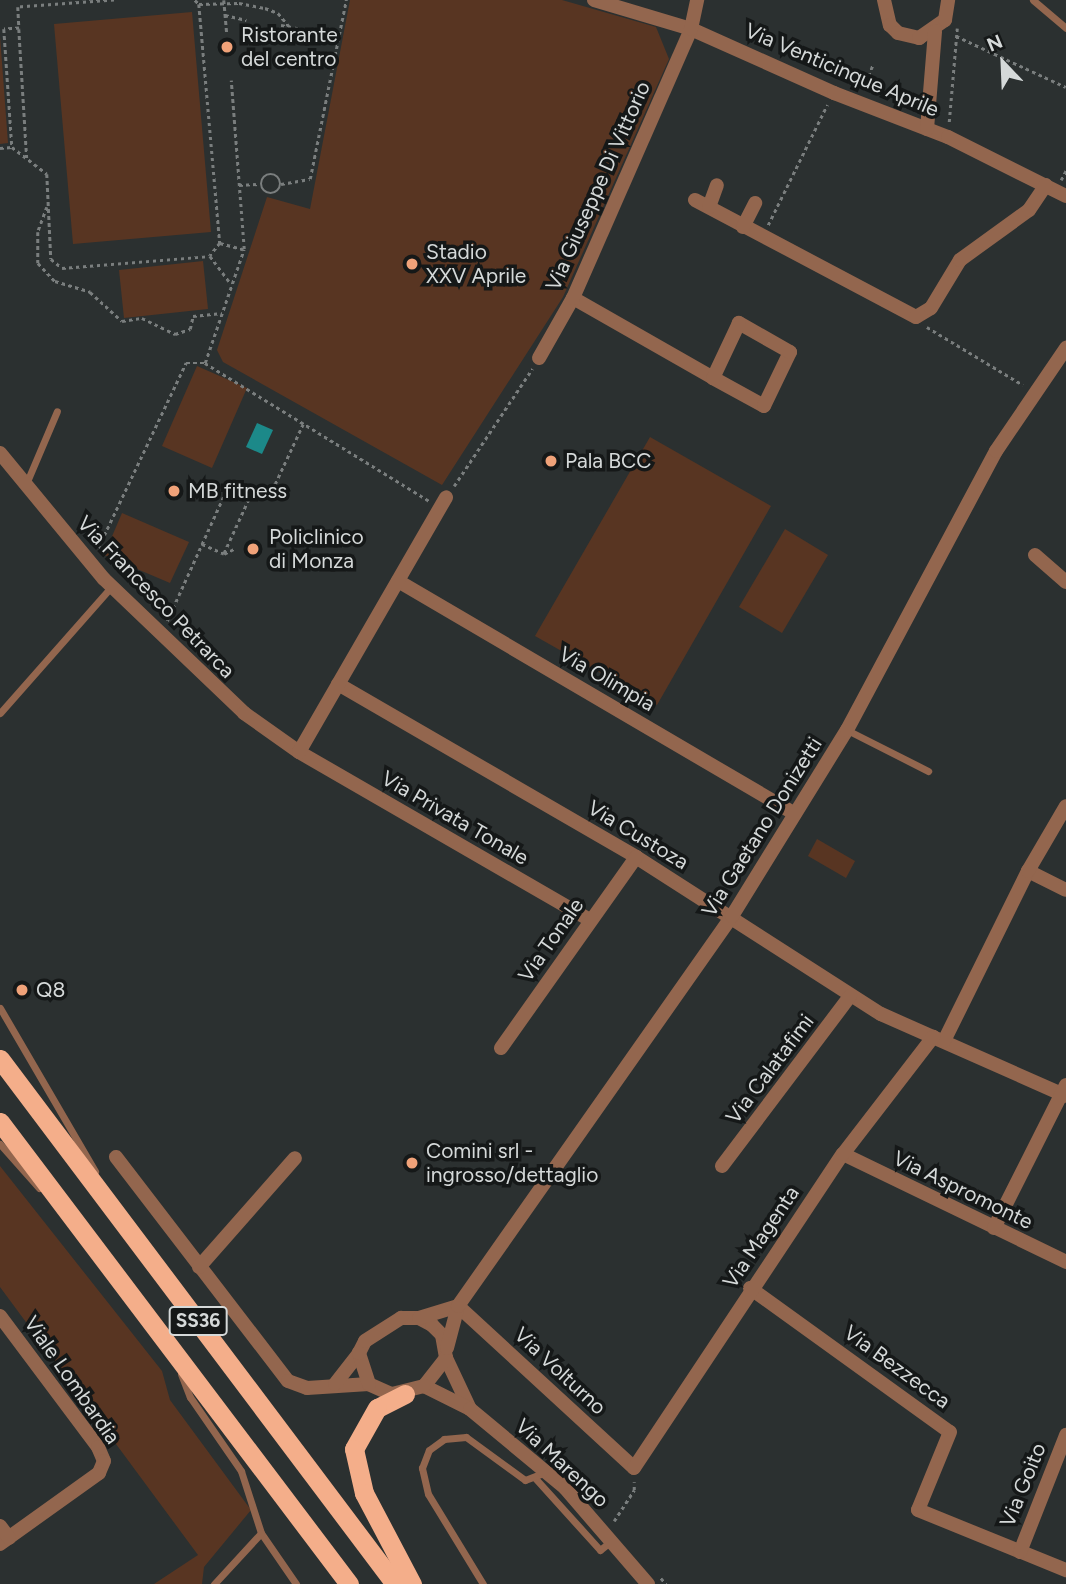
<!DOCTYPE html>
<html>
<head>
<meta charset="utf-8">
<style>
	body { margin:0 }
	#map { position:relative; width:1066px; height:1584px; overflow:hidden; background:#2b3030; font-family:Figtree,sans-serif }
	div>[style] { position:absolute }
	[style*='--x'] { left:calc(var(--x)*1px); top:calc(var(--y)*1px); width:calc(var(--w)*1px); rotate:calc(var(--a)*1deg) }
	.green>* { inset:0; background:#583522 }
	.water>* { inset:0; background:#1c8989 }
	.path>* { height:2.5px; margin-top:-1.25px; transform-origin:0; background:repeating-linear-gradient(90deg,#7a7e7e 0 3.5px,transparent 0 7px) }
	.path>.ring { margin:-1.25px; padding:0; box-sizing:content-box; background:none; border:2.5px solid #7a7e7e; border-radius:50% }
	.service>* { height:7px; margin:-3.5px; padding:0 3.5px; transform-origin:3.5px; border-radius:3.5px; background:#93664e }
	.minor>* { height:14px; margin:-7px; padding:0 7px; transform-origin:7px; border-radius:7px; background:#93664e }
	.tertiary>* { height:14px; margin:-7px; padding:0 7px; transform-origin:7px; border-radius:7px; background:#93664e }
	.trunk>* { height:19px; margin:-9.5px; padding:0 9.5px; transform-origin:9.5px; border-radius:9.5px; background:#f4ae8a }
	.dots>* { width:19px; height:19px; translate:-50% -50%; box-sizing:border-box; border:4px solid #151818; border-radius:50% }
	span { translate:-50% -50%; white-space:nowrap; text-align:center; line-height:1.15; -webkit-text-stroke:7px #151818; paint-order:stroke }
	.shield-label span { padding:2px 5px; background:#151818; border:2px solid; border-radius:5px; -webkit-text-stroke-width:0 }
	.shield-label { font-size:19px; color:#d5d9d9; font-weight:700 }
	.poi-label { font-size:21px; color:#d5d9d9 }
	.left { translate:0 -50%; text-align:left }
	.street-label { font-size:21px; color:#d5d9d9 }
	.north { position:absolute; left:968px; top:28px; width:70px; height:70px; -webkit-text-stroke:5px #151818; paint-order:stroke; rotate:337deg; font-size:19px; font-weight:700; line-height:28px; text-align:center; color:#d5d9d9 }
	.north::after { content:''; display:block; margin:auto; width:24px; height:32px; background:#d5d9d9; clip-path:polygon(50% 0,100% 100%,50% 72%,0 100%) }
</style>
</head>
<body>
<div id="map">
	<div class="green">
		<i style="clip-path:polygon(350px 0,562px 0,656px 27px,669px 59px,563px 297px,442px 485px,223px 362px,217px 350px,267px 197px,310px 209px)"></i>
		<i style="clip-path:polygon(192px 12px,211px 232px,73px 244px,54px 24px)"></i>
		<i style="clip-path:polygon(0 36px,8px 143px,0 144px)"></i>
		<i style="clip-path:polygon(203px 261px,208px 309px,124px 318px,119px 270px)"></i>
		<i style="clip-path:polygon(197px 366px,247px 388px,212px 468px,162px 446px)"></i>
		<i style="clip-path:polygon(650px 437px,771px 506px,657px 705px,535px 636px)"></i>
		<i style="clip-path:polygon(122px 513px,189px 542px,170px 583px,104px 555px)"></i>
		<i style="clip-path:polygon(785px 529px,828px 555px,782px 633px,739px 607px)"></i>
		<i style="clip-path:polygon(817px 839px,855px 861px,846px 878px,808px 856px)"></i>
		<i style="clip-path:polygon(0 1166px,162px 1371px,170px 1400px,251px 1510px,204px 1567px,202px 1584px,154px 1584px,198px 1555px,0 1287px)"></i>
	</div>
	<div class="water">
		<i style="clip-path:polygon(257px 423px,273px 430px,262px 454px,246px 447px)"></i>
	</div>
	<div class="path">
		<i style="--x:114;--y:0;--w:96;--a:175.8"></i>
		<i style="--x:18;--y:7;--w:21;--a:87"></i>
		<i style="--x:19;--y:28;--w:15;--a:176"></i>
		<i style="--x:4;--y:29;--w:118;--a:86.1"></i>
		<i style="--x:12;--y:147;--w:44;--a:37.6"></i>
		<i style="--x:47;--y:174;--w:85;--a:87.3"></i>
		<i style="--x:51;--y:259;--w:14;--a:39"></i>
		<i style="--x:62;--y:268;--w:148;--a:-4.6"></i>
		<i style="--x:195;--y:0;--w:6;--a:45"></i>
		<i style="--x:199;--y:4;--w:40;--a:-1.4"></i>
		<i style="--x:239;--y:3;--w:26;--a:11"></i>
		<i style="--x:265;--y:8;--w:14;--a:21"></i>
		<i style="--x:278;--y:13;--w:17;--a:50"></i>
		<i style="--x:224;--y:0;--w:32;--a:85"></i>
		<i style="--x:199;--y:4;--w:240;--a:85"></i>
		<i style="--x:220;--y:243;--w:16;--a:128"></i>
		<i style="--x:225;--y:15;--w:22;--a:13"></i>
		<i style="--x:281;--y:25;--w:58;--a:10.9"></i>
		<i style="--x:19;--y:29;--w:129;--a:86.5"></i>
		<i style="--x:956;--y:36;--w:121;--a:24.9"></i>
		<i style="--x:863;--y:89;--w:27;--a:-68"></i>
		<i style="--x:949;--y:122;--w:94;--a:-85.1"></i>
		<i style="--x:0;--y:148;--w:12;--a:-5"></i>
		<i class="ring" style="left:261px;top:174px;width:17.5px;height:17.5px"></i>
		<i style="--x:1061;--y:180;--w:11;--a:-63"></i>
		<i style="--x:281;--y:184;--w:29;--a:-10"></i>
		<i style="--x:310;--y:179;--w:183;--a:-78.6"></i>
		<i style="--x:239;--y:185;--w:21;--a:-3"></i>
		<i style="--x:47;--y:207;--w:27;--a:110"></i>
		<i style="--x:38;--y:232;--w:31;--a:90"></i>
		<i style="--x:38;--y:263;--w:25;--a:47"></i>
		<i style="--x:55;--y:281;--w:37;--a:17"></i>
		<i style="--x:90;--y:292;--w:43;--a:42.2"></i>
		<i style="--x:122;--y:321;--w:20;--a:-9"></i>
		<i style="--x:142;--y:318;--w:37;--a:26"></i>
		<i style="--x:175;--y:334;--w:16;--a:-18"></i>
		<i style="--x:190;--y:329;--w:13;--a:-77"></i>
		<i style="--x:193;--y:316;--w:29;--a:-6"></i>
		<i style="--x:768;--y:225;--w:134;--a:-63.8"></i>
		<i style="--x:220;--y:243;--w:24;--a:15"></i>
		<i style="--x:210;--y:256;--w:35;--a:53"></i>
		<i style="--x:927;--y:327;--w:112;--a:31.1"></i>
		<i style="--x:205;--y:363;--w:120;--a:-71.1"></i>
		<i style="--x:244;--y:249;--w:169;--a:-94.4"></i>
		<i style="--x:454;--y:486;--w:141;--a:-56.3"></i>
		<i style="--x:252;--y:493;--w:25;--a:-21"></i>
		<i style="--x:275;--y:484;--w:66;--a:-65"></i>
		<i style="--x:202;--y:544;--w:24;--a:24"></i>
		<i style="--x:224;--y:554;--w:11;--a:-27"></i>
		<i style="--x:98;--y:548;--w:205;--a:-64.6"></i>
		<i style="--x:186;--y:363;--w:19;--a:0"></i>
		<i style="--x:205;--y:363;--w:263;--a:31.6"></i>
		<i style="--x:167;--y:621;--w:153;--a:-65.6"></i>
		<i style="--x:230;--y:482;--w:25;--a:27"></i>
		<i style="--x:252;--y:493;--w:67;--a:114.7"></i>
		<i style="--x:614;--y:1521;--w:37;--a:-57"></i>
		<i style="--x:634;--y:1490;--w:8;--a:-90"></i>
		<i style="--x:661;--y:1578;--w:8;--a:50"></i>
	</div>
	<div class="service">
		<i style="--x:1033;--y:0;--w:43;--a:40.3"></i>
		<i style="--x:26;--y:484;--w:79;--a:-67"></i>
		<i style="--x:0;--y:713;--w:168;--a:-48.6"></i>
		<i style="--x:847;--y:730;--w:91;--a:26.8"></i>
		<i style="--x:0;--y:1008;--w:189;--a:59.8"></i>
		<i style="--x:0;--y:1144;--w:59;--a:48.4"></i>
		<i style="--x:181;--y:1374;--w:25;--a:69"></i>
		<i style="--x:190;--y:1397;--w:90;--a:55.4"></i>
		<i style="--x:241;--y:1471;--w:65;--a:72.1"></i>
		<i style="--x:261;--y:1533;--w:62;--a:55.5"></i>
		<i style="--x:535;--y:1478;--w:97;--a:47.9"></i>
		<i style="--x:600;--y:1550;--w:14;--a:-39"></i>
		<i style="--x:214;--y:1584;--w:69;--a:-47.3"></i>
		<i style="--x:483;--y:1584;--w:105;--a:-121.4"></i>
		<i style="--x:428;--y:1494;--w:27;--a:-103"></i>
		<i style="--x:422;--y:1468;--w:19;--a:-69"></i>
		<i style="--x:429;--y:1450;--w:19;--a:-36"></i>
		<i style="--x:444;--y:1439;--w:22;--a:-5"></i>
		<i style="--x:466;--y:1437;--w:73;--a:36.1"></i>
		<i style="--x:525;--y:1480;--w:22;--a:-21"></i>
	</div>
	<div class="minor">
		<i style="--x:594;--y:0;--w:101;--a:16.6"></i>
		<i style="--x:691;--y:29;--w:157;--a:24.1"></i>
		<i style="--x:834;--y:93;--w:122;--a:21.1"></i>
		<i style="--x:948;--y:137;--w:132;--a:26.6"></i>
		<i style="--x:884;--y:0;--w:26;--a:77"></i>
		<i style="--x:890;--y:25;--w:11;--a:45"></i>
		<i style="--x:898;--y:33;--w:22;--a:13"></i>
		<i style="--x:919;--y:38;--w:32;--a:-35"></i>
		<i style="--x:945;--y:20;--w:20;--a:-81"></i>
		<i style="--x:927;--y:129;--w:98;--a:-85.3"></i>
		<i style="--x:695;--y:200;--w:250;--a:27.9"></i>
		<i style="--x:916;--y:317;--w:17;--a:-31"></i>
		<i style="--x:931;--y:308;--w:56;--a:-58.9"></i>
		<i style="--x:960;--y:260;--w:85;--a:-35.9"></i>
		<i style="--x:1029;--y:210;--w:30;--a:-56"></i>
		<i style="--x:709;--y:207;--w:23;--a:-70"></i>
		<i style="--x:743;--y:227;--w:27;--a:-63"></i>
		<i style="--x:573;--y:298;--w:161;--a:29.7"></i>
		<i style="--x:713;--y:378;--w:58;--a:28.8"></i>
		<i style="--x:764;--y:406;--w:60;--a:-64.3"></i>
		<i style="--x:790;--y:352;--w:59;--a:-150.4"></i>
		<i style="--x:739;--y:323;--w:61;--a:115.3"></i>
		<i style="--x:539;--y:358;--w:69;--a:-60.5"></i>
		<i style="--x:573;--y:298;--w:294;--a:-66.3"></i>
		<i style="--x:691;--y:29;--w:30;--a:-78"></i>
		<i style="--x:0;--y:453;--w:163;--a:50.5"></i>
		<i style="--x:104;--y:579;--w:194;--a:43.7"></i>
		<i style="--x:244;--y:713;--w:67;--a:35.3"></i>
		<i style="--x:299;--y:752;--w:336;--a:30"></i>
		<i style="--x:1035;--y:555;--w:41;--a:41.1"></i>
		<i style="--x:398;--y:581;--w:460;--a:30.4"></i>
		<i style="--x:338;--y:684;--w:345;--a:30.1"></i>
		<i style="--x:636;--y:857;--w:291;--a:32.7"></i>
		<i style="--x:881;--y:1014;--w:202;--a:23.9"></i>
		<i style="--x:299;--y:752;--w:294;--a:-60"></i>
		<i style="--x:1028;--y:871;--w:42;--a:26.6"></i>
		<i style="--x:944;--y:1041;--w:190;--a:-63.7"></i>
		<i style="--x:1028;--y:871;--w:75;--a:-59.7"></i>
		<i style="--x:501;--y:1048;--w:234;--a:-54.7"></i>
		<i style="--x:843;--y:1154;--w:248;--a:25.8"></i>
		<i style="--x:116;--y:1157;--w:282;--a:52.5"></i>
		<i style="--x:288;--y:1381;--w:20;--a:20"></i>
		<i style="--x:307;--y:1388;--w:62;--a:-3.7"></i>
		<i style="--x:722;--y:1166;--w:213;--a:-53"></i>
		<i style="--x:994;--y:1228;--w:160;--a:-63.3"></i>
		<i style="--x:199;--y:1267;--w:145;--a:-48.6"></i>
		<i style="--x:750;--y:1288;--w:246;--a:35.8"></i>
		<i style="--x:950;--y:1432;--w:84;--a:112.3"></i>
		<i style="--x:918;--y:1510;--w:160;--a:22.1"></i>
		<i style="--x:458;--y:1306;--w:239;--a:42.6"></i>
		<i style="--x:634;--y:1468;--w:377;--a:-56.4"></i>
		<i style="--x:843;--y:1154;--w:148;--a:-52.4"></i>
		<i style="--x:0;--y:1316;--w:164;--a:53.2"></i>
		<i style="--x:98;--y:1447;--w:15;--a:67"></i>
		<i style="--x:104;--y:1461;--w:13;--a:113"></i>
		<i style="--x:99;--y:1473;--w:122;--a:144.4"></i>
		<i style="--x:446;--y:1358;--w:56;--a:64.8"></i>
		<i style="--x:335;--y:1384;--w:39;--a:-52"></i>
		<i style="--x:424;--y:1386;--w:51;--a:26.6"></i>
		<i style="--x:470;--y:1409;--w:124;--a:39.7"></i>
		<i style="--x:565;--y:1488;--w:127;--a:49.2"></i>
		<i style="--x:0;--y:1526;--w:15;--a:53"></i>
		<i style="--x:1020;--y:1552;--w:126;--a:-68.5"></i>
	</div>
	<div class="tertiary">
		<i style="--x:401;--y:1318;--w:18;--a:0"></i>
		<i style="--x:419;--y:1318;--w:15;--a:28"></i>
		<i style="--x:432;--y:1325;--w:14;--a:45"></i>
		<i style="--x:442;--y:1335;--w:23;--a:80"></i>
		<i style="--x:446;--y:1358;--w:36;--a:128"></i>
		<i style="--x:424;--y:1386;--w:34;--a:166"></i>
		<i style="--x:391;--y:1394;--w:24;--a:-156"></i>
		<i style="--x:369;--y:1384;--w:33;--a:-108"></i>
		<i style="--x:359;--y:1353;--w:13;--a:-63"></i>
		<i style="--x:365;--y:1341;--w:43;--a:-32.6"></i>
		<i style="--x:419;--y:1318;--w:41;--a:-17.1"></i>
		<i style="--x:447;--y:1348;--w:43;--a:-75.3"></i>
		<i style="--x:458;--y:1306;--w:477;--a:-54.9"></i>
		<i style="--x:732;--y:916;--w:219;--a:-58.3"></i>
		<i style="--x:847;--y:730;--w:316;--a:-61.9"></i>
		<i style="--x:996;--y:451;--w:125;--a:-55.8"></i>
	</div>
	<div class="trunk">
		<i style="--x:0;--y:1059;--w:657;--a:53.04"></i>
		<i style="--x:0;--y:1122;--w:579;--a:52.93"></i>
		<i style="--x:405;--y:1394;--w:31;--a:153"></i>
		<i style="--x:377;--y:1408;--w:47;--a:119.3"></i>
		<i style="--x:354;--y:1449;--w:45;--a:77.2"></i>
		<i style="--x:364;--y:1493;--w:103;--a:62.2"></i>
	</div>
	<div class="dots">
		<i style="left:227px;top:47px;background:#f0a279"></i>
		<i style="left:412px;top:264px;background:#f0a279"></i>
		<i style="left:551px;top:461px;background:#f0a279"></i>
		<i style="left:174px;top:491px;background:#f0a279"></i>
		<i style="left:253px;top:549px;background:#f0a279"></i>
		<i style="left:22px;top:990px;background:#f0a279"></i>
		<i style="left:412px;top:1163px;background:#f0a279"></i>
	</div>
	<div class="shield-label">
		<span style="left:198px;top:1321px">SS36</span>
	</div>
	<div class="poi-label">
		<span class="left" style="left:241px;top:47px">Ristorante<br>del centro</span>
		<span class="left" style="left:426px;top:264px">Stadio<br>XXV Aprile</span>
		<span class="left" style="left:565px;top:461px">Pala BCC</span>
		<span class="left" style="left:188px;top:491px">MB fitness</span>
		<span class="left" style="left:269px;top:549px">Policlinico<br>di Monza</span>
		<span class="left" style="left:36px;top:990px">Q8</span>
		<span class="left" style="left:426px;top:1163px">Comini srl -<br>ingrosso/dettaglio</span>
	</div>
	<div class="street-label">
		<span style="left:842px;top:70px;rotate:23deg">Via Venticinque Aprile</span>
		<span style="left:598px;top:186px;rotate:-66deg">Via Giuseppe Di Vittorio</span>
		<span style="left:156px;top:597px;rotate:46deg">Via Francesco Petrarca</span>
		<span style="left:607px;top:679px;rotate:30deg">Via Olimpia</span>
		<span style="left:455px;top:818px;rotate:30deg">Via Privata Tonale</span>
		<span style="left:762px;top:827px;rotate:-58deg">Via Gaetano Donizetti</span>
		<span style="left:638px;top:835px;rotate:31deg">Via Custoza</span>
		<span style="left:551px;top:940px;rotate:-55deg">Via Tonale</span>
		<span style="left:770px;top:1069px;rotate:-53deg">Via Calatafimi</span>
		<span style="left:963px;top:1190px;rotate:26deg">Via Aspromonte</span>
		<span style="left:761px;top:1237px;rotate:-56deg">Via Magenta</span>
		<span style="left:897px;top:1367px;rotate:36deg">Via Bezzecca</span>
		<span style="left:560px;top:1371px;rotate:43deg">Via Volturno</span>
		<span style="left:72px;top:1380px;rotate:55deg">Viale Lombardia</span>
		<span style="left:562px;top:1463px;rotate:43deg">Via Marengo</span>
		<span style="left:1023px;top:1485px;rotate:-68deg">Via Goito</span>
	</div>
	<div class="north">N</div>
</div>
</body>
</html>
